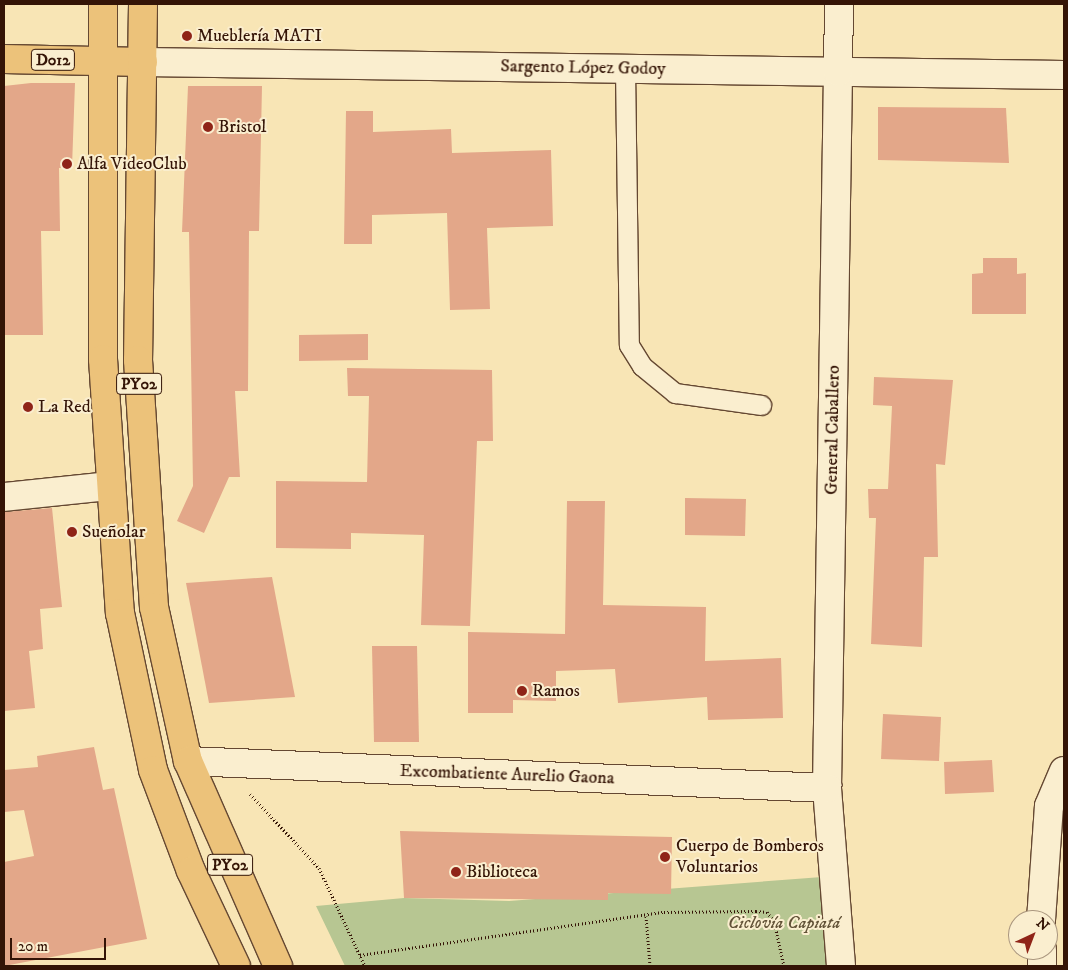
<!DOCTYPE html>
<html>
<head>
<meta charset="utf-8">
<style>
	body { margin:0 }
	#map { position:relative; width:1068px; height:970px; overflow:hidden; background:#f8e5b5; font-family:"IM FELL DW Pica",serif }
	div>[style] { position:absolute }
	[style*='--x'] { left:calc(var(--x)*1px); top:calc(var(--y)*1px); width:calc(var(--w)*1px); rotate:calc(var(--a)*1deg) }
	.green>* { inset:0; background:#b7c692 }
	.building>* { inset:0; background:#e3a789 }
	.path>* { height:3px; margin-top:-1.5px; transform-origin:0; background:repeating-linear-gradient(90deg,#341406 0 1px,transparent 0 3.5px) }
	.roads { filter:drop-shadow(1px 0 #654832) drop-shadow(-1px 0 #654832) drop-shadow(0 1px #654832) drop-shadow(0 -1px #654832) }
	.lane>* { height:19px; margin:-9.5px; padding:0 9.5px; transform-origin:9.5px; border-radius:9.5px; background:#faeecf }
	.street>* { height:28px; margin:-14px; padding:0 14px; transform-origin:14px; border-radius:14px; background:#faeecf }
	.secondary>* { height:28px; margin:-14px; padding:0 14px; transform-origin:14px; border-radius:14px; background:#faeecf }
	.primary>* { height:28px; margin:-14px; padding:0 14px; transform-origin:14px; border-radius:14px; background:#ecc27a }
	.highway>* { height:28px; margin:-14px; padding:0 14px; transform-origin:14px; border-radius:14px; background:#ecc27a }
	.dots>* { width:14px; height:14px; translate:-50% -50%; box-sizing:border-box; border:2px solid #faeecf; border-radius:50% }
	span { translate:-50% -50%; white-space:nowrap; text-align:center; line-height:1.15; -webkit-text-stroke:4px #faeecf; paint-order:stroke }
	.shield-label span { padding:1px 4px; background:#faeecf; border:1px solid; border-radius:4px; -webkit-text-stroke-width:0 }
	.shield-label { font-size:16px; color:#341406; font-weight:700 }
	.poi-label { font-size:18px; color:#341406 }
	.left { translate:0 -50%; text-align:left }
	.street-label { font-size:18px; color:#341406 }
	.park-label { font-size:18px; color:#625237; font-style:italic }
	.frame { position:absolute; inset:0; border:5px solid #341406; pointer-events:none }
	.north { position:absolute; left:1008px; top:910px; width:50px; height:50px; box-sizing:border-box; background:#faeecf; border:1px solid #ab977f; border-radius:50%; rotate:43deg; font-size:14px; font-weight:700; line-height:20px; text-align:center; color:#341406 }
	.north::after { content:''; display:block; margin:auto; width:18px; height:22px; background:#8f2418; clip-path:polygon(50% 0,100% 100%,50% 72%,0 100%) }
	.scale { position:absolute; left:10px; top:938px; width:96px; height:22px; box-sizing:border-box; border:2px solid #341406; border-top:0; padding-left:6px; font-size:15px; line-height:18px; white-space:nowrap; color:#341406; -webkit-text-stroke:4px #faeecf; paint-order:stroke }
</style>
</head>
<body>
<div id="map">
	<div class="green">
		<i style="clip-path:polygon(822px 877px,835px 966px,345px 966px,316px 906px,404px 898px,509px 901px)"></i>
	</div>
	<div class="building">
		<i style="clip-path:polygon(31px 83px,75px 83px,72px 167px,59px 168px,60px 231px,41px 231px,43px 335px,4px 335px,4px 86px)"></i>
		<i style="clip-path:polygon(188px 86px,262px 86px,259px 231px,249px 231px,248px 391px,235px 391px,240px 477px,229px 477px,204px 533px,177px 521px,193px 486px,189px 232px,182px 232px)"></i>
		<i style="clip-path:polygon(878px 107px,1006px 108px,1009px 163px,878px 160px)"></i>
		<i style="clip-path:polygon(346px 111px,373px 111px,373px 132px,451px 129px,452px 153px,551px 150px,553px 226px,487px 228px,490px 309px,450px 310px,447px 213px,372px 215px,372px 244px,344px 244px)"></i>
		<i style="clip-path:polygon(983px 258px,1017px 258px,1017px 274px,1026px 273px,1026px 314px,972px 314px,972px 274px,983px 273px)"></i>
		<i style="clip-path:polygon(368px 334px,368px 360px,299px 361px,299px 335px)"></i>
		<i style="clip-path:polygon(347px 368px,492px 370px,493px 441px,477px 441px,470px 626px,421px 625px,424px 535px,351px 533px,351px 549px,276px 548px,276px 481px,367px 482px,369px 396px,348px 396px)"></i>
		<i style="clip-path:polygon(874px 377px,953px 380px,945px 465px,936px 464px,938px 557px,924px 557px,922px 647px,871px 644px,876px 518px,869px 518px,868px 489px,888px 489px,892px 406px,873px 405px)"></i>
		<i style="clip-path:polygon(685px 498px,746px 499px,745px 536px,685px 535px)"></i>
		<i style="clip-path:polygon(567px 501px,605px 501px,603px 605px,706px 607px,705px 661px,781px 658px,783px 718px,708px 720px,707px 697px,618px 703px,615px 669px,556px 671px,556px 701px,513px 700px,513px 713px,468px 713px,468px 632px,565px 634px)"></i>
		<i style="clip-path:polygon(52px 508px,62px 607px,40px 609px,43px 649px,29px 651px,35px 708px,4px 711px,4px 512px)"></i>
		<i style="clip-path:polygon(272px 577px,295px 697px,209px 703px,186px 583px)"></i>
		<i style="clip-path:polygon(372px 646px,417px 646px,419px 742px,374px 742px)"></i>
		<i style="clip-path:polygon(883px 714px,941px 717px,939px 761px,881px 759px)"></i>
		<i style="clip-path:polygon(94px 747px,103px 790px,114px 788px,147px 939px,4px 966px,4px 862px,34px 856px,24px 810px,4px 812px,4px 770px,38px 767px,37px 756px)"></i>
		<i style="clip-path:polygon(992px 760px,994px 792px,945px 794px,944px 762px)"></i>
		<i style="clip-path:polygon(400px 831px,672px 837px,671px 894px,608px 893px,608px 900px,404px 898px)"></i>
	</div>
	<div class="path">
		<i style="--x:250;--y:794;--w:101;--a:47"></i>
		<i style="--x:319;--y:868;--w:108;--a:64.9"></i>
		<i style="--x:646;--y:916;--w:50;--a:85.4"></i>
		<i style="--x:360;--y:955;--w:307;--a:-8.1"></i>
		<i style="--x:664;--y:912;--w:92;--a:-0.6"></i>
		<i style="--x:756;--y:911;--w:11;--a:5"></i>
		<i style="--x:767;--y:912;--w:11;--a:52"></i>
		<i style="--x:774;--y:921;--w:46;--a:77.5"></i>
	</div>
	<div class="roads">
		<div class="lane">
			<i style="--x:625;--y:68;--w:277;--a:89.2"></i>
			<i style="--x:629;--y:345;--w:25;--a:58"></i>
			<i style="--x:642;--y:366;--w:43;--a:39.3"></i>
			<i style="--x:675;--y:393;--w:87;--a:7.9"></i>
		</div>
		<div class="street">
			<i style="--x:838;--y:72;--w:716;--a:90.88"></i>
			<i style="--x:827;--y:788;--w:179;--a:85.5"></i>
			<i style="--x:188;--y:761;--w:640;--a:2.42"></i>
			<i style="--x:1041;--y:920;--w:114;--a:-86"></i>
			<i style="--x:1049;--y:806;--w:38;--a:-67"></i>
			<i style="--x:1042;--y:950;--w:16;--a:90"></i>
		</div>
		<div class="secondary">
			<i style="--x:143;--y:62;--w:921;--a:0.81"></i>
			<i style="--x:838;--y:72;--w:68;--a:-89.2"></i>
			<i style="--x:4;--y:497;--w:105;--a:-6"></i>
		</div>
		<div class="primary">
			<i style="--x:4;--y:59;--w:139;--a:1.2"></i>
		</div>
		<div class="highway">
			<i style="--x:103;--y:4;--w:355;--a:90"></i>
			<i style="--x:103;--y:359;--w:255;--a:86.2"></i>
			<i style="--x:120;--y:613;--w:160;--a:78.1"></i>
			<i style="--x:153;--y:770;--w:108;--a:69.4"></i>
			<i style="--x:191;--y:871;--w:105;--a:64.7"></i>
			<i style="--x:143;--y:4;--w:356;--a:90.8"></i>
			<i style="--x:138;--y:360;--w:248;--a:86.3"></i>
			<i style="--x:154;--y:607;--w:158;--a:77.6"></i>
			<i style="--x:188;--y:761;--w:224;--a:66.3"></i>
		</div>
	</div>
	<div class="dots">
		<i style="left:187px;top:36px;background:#8f2418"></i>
		<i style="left:208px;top:127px;background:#8f2418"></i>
		<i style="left:67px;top:164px;background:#8f2418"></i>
		<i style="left:28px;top:407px;background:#8f2418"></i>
		<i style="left:72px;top:532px;background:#8f2418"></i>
		<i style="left:522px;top:691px;background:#8f2418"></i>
		<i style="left:665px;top:857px;background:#8f2418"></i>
		<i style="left:456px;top:872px;background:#8f2418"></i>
	</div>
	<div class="shield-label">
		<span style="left:53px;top:60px">D012</span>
		<span style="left:139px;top:384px">PY02</span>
		<span style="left:230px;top:865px">PY02</span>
	</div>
	<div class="poi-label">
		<span class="left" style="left:197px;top:36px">Mueblería MATI</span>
		<span class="left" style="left:218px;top:127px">Bristol</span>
		<span class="left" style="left:77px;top:164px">Alfa VideoClub</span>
		<span class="left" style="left:38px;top:407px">La Red</span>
		<span class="left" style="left:82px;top:532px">Sueñolar</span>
		<span class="left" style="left:532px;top:691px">Ramos</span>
		<span class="left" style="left:676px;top:857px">Cuerpo de Bomberos<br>Voluntarios</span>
		<span class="left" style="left:466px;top:872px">Biblioteca</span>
	</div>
	<div class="street-label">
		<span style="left:583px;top:68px;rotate:1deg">Sargento López Godoy</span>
		<span style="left:833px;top:430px;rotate:-89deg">General Caballero</span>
		<span style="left:507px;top:775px;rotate:2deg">Excombatiente Aurelio Gaona</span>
	</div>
	<div class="park-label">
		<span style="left:784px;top:923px">Ciclovía Capiatá</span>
	</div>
	<div class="frame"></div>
	<div class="north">N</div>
	<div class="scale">20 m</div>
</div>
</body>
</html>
